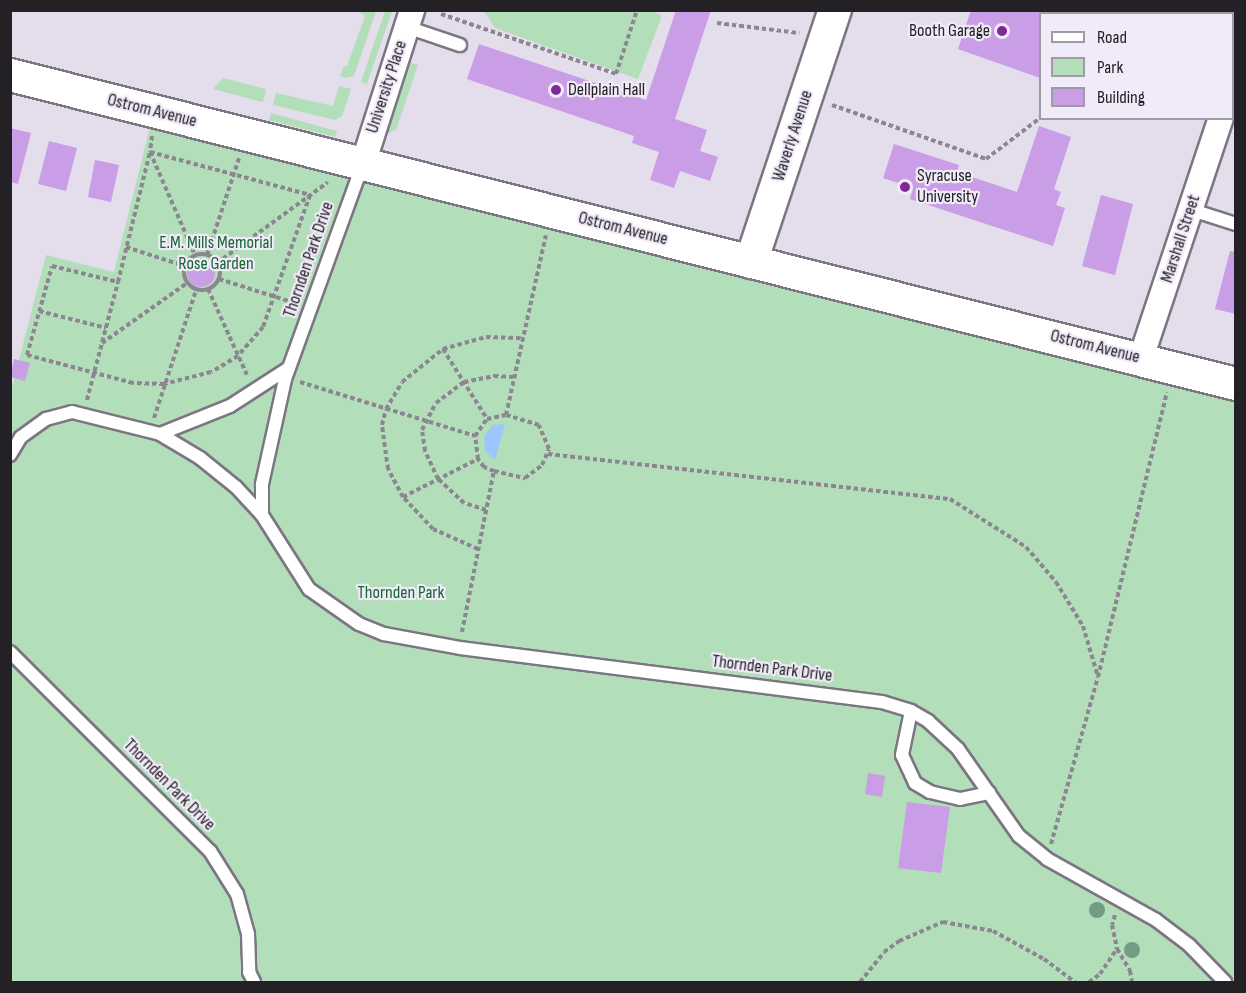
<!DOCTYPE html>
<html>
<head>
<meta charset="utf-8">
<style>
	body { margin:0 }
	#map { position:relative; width:1246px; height:993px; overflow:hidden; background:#e4ddeb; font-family:"Sofia Sans Condensed",sans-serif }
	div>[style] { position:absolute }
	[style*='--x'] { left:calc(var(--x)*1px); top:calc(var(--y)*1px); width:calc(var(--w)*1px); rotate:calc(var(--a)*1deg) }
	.green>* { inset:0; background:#b2deb9 }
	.water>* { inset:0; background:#9cc7fe }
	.building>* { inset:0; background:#ca9de7 }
	.round { border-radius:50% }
	.path>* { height:4px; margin-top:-2px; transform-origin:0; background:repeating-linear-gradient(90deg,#8b8690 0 4.5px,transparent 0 7.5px) }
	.path>.ring { margin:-2px; padding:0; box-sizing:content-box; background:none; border:4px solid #8b8690; border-radius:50% }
	.roads { filter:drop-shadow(2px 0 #7c7582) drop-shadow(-2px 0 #7c7582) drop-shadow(0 2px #7c7582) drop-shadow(0 -2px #7c7582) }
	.service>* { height:12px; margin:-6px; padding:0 6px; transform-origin:6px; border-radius:6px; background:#fff }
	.minor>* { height:24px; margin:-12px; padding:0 12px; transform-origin:12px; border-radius:12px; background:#fff }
	.tertiary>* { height:32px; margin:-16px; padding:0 16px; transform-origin:16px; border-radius:16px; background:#fff }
	.trees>* { width:16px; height:16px; margin:-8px; border-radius:50%; background:#729c84 }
	.dots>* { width:16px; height:16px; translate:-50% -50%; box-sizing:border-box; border:3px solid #f1eaf8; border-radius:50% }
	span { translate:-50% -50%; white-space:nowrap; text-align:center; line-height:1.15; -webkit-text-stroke:4.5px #f1eaf8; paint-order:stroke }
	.poi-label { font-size:18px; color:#232126 }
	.right { translate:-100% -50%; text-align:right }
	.left { translate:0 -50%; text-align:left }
	.street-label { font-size:18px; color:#232126 }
	.park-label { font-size:18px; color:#146630 }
	.frame { position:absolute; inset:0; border:12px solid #232126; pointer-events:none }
	.legend { position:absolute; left:1039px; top:12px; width:195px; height:108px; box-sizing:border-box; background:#f1eaf8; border:2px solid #9f9aa4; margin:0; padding:8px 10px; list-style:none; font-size:18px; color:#232126 }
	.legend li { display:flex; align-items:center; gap:12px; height:30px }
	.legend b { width:30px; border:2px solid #9f9aa4 }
</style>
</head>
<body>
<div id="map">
	<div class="green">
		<i style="clip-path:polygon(359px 11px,376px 11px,354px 76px,346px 78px,340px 76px,344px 66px,347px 66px,365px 16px)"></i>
		<i style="clip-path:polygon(385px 11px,392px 11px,367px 84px,361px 82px)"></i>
		<i style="clip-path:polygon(652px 11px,662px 16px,638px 79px,495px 28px,484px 11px)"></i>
		<i style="clip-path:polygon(411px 63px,418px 65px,396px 130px,386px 134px)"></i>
		<i style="clip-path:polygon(223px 78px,266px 89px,263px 102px,213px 89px)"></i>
		<i style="clip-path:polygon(339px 86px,351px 89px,342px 116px,335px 120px,273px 105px,276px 93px,333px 106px)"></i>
		<i style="clip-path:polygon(271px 113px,337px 131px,335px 137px,269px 120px)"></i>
		<i style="clip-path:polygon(156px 123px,322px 170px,1235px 398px,1235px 982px,11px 982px,11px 391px,46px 255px,114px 272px,150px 127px,155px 128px)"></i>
	</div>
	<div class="water">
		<i style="clip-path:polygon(505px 424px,495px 460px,485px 451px,484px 436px,493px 425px)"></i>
	</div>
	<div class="building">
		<i style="clip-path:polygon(676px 10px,711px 10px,675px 119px,707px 130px,700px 151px,718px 157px,710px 181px,680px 171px,674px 188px,650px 180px,659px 152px,632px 143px,634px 136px,467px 79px,479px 44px,646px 100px)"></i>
		<i style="clip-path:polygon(971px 10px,1209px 10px,1040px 14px,1040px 78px,958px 49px)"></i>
		<i style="clip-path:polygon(1039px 126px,1071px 137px,1054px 189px,1061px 192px,1056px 205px,1065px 208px,1053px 246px,910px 199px,913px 188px,883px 178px,894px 144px,959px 165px,957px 172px,1017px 192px)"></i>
		<i style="clip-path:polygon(10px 128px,31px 133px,18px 184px,10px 182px)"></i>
		<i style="clip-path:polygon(49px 141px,77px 148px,66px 191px,38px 184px)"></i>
		<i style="clip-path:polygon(95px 160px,119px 165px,111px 202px,88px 197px)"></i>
		<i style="clip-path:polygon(1101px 195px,1133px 204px,1115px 275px,1082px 266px)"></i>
		<i style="clip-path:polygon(1230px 251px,1236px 252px,1236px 314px,1215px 309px)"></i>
		<i class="round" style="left:187px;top:259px;width:28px;height:28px"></i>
		<i style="clip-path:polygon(14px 359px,30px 363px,25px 381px,10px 377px)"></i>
		<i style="clip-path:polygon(868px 773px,885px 776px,882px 797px,865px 794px)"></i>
		<i style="clip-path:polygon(907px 802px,950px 807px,941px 873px,898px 868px)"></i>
	</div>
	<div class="path">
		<i style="--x:658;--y:10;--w:1;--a:45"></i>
		<i style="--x:441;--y:14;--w:185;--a:18.9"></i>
		<i style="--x:616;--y:74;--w:67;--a:-71.8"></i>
		<i style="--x:717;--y:23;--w:83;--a:7"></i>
		<i style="--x:832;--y:105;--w:163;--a:19.3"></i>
		<i style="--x:986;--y:159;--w:68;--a:-37.2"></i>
		<i style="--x:152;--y:136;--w:16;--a:97"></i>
		<i style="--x:150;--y:152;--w:112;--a:66.4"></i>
		<i style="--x:150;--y:152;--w:166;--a:15"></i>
		<i style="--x:310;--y:195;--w:140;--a:109.6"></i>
		<i style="--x:263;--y:327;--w:38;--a:131"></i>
		<i style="--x:238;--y:356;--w:31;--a:149"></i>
		<i style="--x:211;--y:372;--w:49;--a:165.7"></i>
		<i style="--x:164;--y:384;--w:31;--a:-178"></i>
		<i style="--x:133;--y:383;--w:110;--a:-165.2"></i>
		<i style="--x:27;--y:355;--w:92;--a:-74.3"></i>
		<i style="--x:52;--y:266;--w:68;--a:13.6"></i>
		<i style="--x:118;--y:282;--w:134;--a:-76.2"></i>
		<i style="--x:126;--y:247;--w:61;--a:18.1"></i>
		<i class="ring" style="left:184px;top:254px;width:32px;height:32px"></i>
		<i style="--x:207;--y:255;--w:102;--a:-71.7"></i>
		<i style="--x:217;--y:263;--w:137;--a:-36.1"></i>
		<i style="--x:219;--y:279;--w:80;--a:17.5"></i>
		<i style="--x:208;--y:289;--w:94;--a:65.6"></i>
		<i style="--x:39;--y:311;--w:69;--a:14.2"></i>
		<i style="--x:102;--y:343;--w:104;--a:-35.2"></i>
		<i style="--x:443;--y:349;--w:83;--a:57.8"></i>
		<i style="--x:300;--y:382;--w:183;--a:17.1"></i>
		<i style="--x:87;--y:400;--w:122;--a:-75.3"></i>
		<i style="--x:154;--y:418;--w:135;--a:-71.8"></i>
		<i style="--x:548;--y:454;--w:405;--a:6.4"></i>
		<i style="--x:950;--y:499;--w:90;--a:32.3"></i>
		<i style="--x:1026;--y:547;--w:46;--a:49.4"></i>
		<i style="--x:1056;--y:582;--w:52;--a:58.5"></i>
		<i style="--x:1083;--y:626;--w:53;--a:73.6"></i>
		<i style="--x:494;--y:471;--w:32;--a:13"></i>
		<i style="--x:525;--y:478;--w:21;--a:-37"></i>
		<i style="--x:542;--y:465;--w:17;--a:-66"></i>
		<i style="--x:549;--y:449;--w:26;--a:-113"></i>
		<i style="--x:539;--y:425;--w:34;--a:-163"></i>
		<i style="--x:403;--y:497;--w:84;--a:-26.9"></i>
		<i style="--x:486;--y:510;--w:23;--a:-162"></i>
		<i style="--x:464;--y:503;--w:35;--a:-137"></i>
		<i style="--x:438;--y:479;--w:31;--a:-115"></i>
		<i style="--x:425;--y:451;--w:21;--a:-98"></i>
		<i style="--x:422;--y:430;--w:30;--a:-63"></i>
		<i style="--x:436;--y:403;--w:35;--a:-37"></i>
		<i style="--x:464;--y:382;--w:31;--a:-11"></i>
		<i style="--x:494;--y:376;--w:21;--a:3"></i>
		<i style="--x:478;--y:549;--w:49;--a:-156"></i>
		<i style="--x:433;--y:529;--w:44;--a:-133.2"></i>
		<i style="--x:403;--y:497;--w:32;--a:-118"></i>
		<i style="--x:388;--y:469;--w:44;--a:-97.8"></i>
		<i style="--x:382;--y:425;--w:16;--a:-76"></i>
		<i style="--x:386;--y:409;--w:31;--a:-59"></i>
		<i style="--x:402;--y:382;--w:53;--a:-38.8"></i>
		<i style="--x:443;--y:349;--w:45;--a:-15.6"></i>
		<i style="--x:486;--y:337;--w:37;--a:2"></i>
		<i style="--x:462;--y:632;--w:164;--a:-78.8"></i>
		<i style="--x:494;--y:471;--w:11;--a:-158"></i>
		<i style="--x:484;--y:467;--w:10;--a:-127"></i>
		<i style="--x:478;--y:459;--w:23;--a:-97"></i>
		<i style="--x:475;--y:436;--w:21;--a:-55"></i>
		<i style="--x:487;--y:419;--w:19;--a:-12"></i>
		<i style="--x:506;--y:415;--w:184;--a:-77.5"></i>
		<i style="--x:1051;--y:844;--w:173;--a:-74.3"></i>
		<i style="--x:1098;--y:677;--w:293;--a:-76.4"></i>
		<i style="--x:1115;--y:915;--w:10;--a:107"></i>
		<i style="--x:1112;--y:925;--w:25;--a:78"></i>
		<i style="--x:1117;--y:949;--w:26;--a:59"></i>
		<i style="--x:1130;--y:971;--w:11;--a:80"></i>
		<i style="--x:860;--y:982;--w:38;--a:-51"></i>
		<i style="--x:884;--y:952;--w:19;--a:-36"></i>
		<i style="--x:899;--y:941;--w:48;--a:-23.4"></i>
		<i style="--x:943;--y:922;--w:51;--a:10.2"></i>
		<i style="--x:993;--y:931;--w:58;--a:28.8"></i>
		<i style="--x:1044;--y:959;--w:39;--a:37"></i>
		<i style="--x:1089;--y:982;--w:14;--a:-36"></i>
		<i style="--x:1100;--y:974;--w:30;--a:-56"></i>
	</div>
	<div class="roads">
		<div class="service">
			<i style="--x:407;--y:27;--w:56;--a:18.8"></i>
			<i style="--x:1192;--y:210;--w:46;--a:17.7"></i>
			<i style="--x:160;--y:434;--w:75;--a:-21.8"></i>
			<i style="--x:230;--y:406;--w:70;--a:-32.8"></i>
			<i style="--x:10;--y:455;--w:21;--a:-59"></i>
			<i style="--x:21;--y:437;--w:31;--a:-36"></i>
			<i style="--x:46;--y:419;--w:27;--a:-15"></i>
			<i style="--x:72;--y:412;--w:91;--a:14"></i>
			<i style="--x:160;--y:434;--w:47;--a:31"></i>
			<i style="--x:200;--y:458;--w:46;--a:38.9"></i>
			<i style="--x:236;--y:487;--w:38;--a:47"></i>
			<i style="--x:262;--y:515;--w:88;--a:57.6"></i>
			<i style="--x:309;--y:589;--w:61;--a:35"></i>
			<i style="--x:359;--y:624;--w:27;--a:22"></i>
			<i style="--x:384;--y:634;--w:77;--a:10.4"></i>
			<i style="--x:460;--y:648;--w:425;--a:7.3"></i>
			<i style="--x:882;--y:702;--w:30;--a:17"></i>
			<i style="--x:911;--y:711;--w:20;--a:30"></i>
			<i style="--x:928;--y:721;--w:41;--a:43"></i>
			<i style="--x:958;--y:749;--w:106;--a:55"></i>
			<i style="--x:1019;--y:836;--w:36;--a:39"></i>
			<i style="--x:1047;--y:859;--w:125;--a:29.2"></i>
			<i style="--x:1156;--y:920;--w:41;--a:37.1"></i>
			<i style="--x:1189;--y:945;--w:52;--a:45.8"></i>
			<i style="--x:262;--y:515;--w:31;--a:-90"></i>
			<i style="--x:262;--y:484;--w:107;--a:-77.6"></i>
			<i style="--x:285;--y:379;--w:229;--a:-70.1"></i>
			<i style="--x:10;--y:652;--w:282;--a:44.9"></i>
			<i style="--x:210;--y:851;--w:51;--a:57.9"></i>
			<i style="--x:237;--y:894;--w:41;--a:74.6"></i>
			<i style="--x:248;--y:934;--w:38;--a:88"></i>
			<i style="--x:249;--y:972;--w:11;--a:63"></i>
			<i style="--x:911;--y:711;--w:45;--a:101.6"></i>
			<i style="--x:902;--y:755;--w:31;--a:65"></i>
			<i style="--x:915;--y:783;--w:17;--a:31"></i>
			<i style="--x:930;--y:792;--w:31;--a:13"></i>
			<i style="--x:960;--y:799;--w:30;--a:-12"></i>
		</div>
		<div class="minor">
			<i style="--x:1232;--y:84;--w:10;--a:-66"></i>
			<i style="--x:363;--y:164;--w:162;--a:-72.3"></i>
			<i style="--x:1141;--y:358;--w:253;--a:-71.6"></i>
		</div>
		<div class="tertiary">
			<i style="--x:10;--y:75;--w:1264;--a:14.15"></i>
			<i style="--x:751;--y:262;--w:266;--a:-71.6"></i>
		</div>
	</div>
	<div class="trees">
		<i style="left:1097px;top:910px"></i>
		<i style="left:1132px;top:950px"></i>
	</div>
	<div class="dots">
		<i style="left:1002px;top:31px;background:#7d2998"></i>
		<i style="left:556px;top:90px;background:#7d2998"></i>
		<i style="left:905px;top:187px;background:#7d2998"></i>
	</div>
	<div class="poi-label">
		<span class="right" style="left:990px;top:31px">Booth Garage</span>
		<span class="left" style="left:568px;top:90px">Dellplain Hall</span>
		<span class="left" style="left:917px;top:187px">Syracuse<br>University</span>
	</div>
	<div class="street-label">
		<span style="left:387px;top:87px;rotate:-72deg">University Place</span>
		<span style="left:152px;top:111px;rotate:14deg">Ostrom Avenue</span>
		<span style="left:793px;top:136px;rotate:-72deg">Waverly Avenue</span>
		<span style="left:623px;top:229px;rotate:14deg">Ostrom Avenue</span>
		<span style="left:1181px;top:239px;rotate:-72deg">Marshall Street</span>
		<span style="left:309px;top:260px;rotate:-71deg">Thornden Park Drive</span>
		<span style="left:1095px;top:347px;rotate:14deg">Ostrom Avenue</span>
		<span style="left:772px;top:669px;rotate:7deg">Thornden Park Drive</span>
		<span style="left:169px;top:785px;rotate:45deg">Thornden Park Drive</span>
	</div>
	<div class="park-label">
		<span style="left:216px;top:254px">E.M. Mills Memorial<br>Rose Garden</span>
		<span style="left:401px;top:593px">Thornden Park</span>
	</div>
	<div class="frame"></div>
	<ul class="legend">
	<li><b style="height:8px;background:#fff"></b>Road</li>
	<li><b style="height:16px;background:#b2deb9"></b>Park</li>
	<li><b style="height:16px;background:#ca9de7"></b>Building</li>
	</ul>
</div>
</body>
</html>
